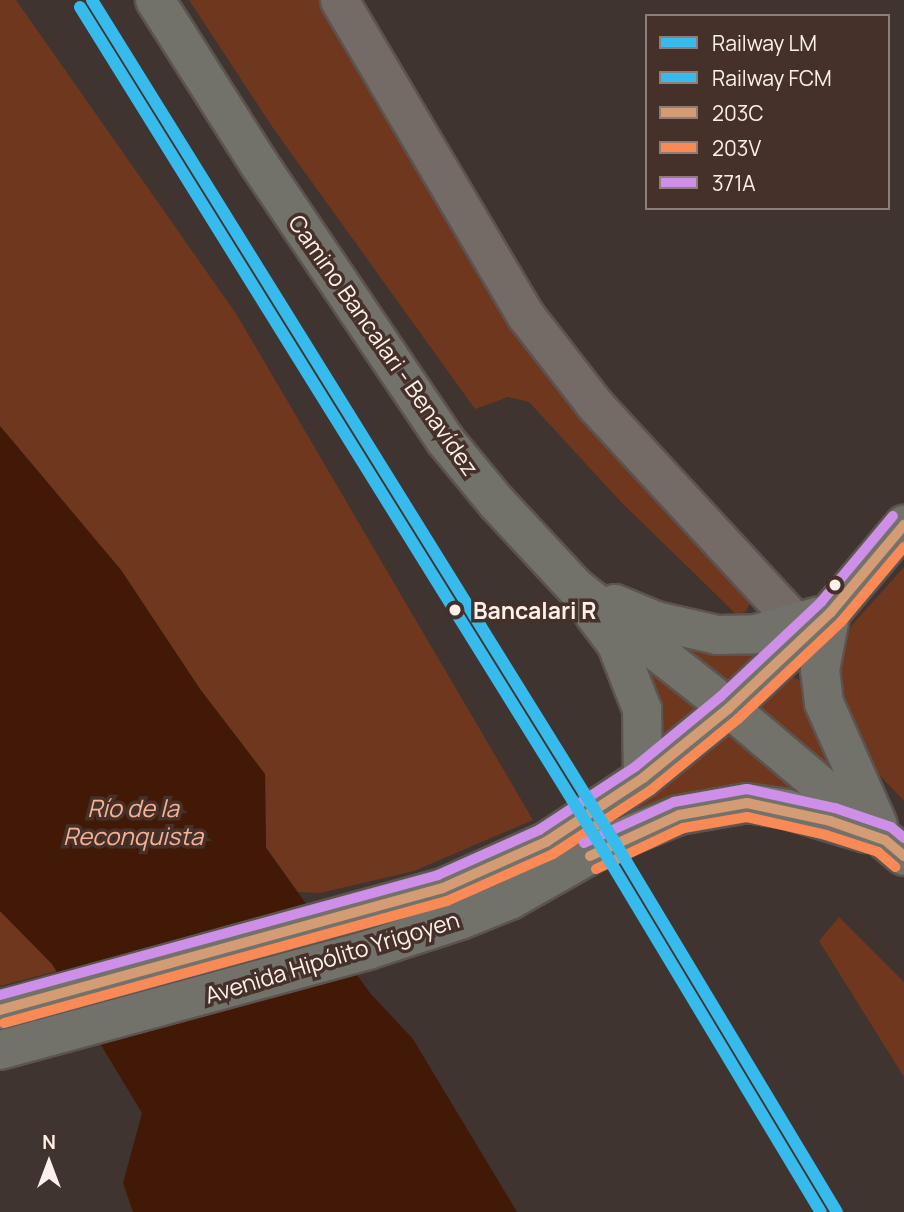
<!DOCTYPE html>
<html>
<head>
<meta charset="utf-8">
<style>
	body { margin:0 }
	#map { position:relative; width:904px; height:1212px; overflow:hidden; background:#3f342f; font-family:Manrope,sans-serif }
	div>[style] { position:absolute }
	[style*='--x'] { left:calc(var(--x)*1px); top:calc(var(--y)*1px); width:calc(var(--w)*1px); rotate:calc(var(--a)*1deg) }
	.green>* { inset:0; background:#6f371d }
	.water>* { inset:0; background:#421907 }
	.roads { filter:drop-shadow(2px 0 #5d534f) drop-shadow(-2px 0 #5d534f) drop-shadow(0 2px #5d534f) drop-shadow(0 -2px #5d534f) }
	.minor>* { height:37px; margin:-18.5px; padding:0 18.5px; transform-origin:18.5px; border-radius:18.5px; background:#746b66 }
	.major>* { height:38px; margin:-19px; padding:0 19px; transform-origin:19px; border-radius:19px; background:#72726b }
	.bus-1>* { height:10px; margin:-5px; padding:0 5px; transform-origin:5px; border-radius:5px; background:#d39c74 }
	.bus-2>* { height:10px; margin:-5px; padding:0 5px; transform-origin:5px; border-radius:5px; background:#f98a56 }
	.bus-3>* { height:10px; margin:-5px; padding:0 5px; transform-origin:5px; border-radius:5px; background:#ce8fe9 }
	.rail-1>* { height:12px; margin:-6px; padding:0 6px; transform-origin:6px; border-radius:6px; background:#37bbed }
	.rail-2>* { height:12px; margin:-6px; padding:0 6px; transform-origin:6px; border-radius:6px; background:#37bbed }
	.dots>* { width:19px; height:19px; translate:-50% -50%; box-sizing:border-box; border:4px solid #453129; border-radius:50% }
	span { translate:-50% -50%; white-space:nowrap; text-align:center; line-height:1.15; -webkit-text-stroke:7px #453129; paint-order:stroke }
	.street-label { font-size:23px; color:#fef1eb }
	.stop-label { font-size:23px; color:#fef1eb; font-weight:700 }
	.left { translate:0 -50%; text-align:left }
	.water-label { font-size:24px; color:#f7b195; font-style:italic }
	.legend { position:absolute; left:645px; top:14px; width:245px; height:196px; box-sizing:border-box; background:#453129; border:2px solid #8f7e77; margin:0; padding:9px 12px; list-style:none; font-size:21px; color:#fef1eb }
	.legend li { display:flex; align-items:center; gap:14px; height:35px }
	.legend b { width:35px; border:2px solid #8f7e77 }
	.north { position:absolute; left:14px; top:1128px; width:70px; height:70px; -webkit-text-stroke:5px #453129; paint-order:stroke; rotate:0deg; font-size:19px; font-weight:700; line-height:28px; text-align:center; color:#fef1eb }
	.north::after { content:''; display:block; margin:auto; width:24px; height:32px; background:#fef1eb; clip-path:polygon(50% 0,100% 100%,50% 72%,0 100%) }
</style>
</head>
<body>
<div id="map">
	<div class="green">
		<i style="clip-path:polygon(0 0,16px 0,237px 315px,533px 820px,414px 871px,320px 893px,298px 892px,266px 847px,265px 774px,200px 689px,121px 570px,0 426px)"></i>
		<i style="clip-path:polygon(189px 0,323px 0,439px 192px,752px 600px,745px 612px,736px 614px,621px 502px,529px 402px,508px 397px,475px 409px,273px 128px)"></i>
		<i style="clip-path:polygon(904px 567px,904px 801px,870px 765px,835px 694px,840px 646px,852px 625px)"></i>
		<i style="clip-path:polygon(655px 630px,752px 648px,762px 653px,734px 689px)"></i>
		<i style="clip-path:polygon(631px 647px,702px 709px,663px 737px,659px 735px)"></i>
		<i style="clip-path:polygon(791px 677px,800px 680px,806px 712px,840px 775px,835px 777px,757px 710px)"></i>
		<i style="clip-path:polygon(734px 732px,809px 793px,611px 826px,714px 741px)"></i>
		<i style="clip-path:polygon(0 911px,52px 964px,57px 971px,0 986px)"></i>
		<i style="clip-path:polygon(839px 917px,904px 982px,904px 1077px,819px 941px)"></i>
	</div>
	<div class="water">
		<i style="clip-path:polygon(0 426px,121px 570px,200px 689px,265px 774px,266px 848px,370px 993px,413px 1039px,517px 1212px,133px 1212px,123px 1183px,142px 1113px,52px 964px,0 911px)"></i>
	</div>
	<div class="roads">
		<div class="minor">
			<i style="--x:339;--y:0;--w:367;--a:59.4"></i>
			<i style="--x:526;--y:316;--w:113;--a:52.2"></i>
			<i style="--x:595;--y:405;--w:299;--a:47.3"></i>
		</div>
		<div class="major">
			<i style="--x:155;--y:0;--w:194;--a:57.6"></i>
			<i style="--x:259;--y:164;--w:333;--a:56"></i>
			<i style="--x:445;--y:440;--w:82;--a:50.5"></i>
			<i style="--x:497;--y:503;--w:115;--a:47.1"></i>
			<i style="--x:575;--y:587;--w:196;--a:38.2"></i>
			<i style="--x:729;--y:708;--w:229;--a:40.2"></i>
			<i style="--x:615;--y:604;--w:44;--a:22.5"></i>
			<i style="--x:656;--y:621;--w:63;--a:12.9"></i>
			<i style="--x:717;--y:635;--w:39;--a:-1"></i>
			<i style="--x:756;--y:634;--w:66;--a:-15.7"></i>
			<i style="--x:831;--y:612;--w:59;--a:100.7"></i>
			<i style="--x:820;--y:670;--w:33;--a:83"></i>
			<i style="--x:824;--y:703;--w:133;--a:66.1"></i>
			<i style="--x:594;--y:614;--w:39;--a:53"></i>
			<i style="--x:617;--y:645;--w:69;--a:68.7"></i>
			<i style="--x:642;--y:709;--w:69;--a:89.2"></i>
			<i style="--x:0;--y:1010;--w:459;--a:-15.4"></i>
			<i style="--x:443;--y:888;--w:113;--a:-24.1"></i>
			<i style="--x:546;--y:842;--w:116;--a:-33.4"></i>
			<i style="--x:643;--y:778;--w:111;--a:-39.1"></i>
			<i style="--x:729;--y:708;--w:140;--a:-43.3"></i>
			<i style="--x:831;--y:612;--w:114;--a:-50"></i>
			<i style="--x:0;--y:1050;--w:381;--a:-15.2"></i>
			<i style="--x:368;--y:950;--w:97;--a:-18.1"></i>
			<i style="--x:460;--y:920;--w:54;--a:-21.8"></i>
			<i style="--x:510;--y:900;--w:120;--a:-29.6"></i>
			<i style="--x:614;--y:841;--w:70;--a:-21.8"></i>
			<i style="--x:679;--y:815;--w:69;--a:-10"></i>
			<i style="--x:747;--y:803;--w:40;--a:8.5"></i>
			<i style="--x:787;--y:809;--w:83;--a:16.9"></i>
		</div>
	</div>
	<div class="bus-1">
		<i style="--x:590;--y:856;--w:98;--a:-24.7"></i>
		<i style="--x:679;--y:815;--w:69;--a:-10"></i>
		<i style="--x:747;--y:803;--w:85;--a:12.2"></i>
		<i style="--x:830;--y:821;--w:58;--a:19.1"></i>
		<i style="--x:885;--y:840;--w:25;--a:40"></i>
		<i style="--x:0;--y:1010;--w:459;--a:-15.4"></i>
		<i style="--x:443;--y:888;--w:113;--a:-24.1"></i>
		<i style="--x:546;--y:842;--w:116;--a:-33.4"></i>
		<i style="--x:643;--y:778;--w:111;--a:-39.1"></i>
		<i style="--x:729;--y:708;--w:140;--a:-43.3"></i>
		<i style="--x:831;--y:612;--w:114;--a:-50"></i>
	</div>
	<div class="bus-2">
		<i style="--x:596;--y:869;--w:96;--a:-25.2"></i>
		<i style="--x:683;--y:828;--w:65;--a:-9.8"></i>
		<i style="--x:747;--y:817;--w:81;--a:12.8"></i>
		<i style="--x:826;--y:835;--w:55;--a:18.1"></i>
		<i style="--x:878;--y:852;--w:23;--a:41"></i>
		<i style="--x:4;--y:1023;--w:459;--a:-15.4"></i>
		<i style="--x:447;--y:901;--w:116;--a:-23.9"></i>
		<i style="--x:553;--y:854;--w:117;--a:-33.1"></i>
		<i style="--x:651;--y:790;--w:112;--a:-39.2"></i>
		<i style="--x:738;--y:719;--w:141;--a:-43.3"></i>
		<i style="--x:841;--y:622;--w:98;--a:-50"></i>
	</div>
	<div class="bus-3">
		<i style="--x:584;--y:843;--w:99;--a:-24.5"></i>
		<i style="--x:674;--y:802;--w:74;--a:-10.1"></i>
		<i style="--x:747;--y:789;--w:90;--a:12.2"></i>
		<i style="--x:835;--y:808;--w:59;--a:18.7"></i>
		<i style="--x:891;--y:827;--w:17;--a:40"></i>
		<i style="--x:0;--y:995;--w:454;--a:-15.3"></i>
		<i style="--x:438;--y:875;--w:111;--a:-24"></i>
		<i style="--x:539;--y:830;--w:115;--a:-33.3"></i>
		<i style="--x:635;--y:767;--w:110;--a:-39.5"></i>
		<i style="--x:720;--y:697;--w:139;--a:-43.2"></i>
		<i style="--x:821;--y:602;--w:112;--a:-50.1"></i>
	</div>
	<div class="rail-1">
		<i style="--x:92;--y:0;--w:990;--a:58.17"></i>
		<i style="--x:614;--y:841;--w:433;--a:59"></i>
	</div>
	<div class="rail-2">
		<i style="--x:80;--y:7;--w:990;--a:58.17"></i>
		<i style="--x:602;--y:848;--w:425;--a:59"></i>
	</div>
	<div class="dots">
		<i style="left:835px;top:585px;background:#fef1eb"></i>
		<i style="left:455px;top:610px;background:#fef1eb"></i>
	</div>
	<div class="street-label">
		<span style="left:384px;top:345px;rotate:55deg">Camino Bancalari - Benavídez</span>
		<span style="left:332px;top:957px;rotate:-17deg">Avenida Hipólito Yrigoyen</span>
	</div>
	<div class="stop-label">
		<span class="left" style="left:473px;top:610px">Bancalari R</span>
	</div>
	<div class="water-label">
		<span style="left:133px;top:822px">Río de la<br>Reconquista</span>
	</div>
	<ul class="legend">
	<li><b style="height:9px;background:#37bbed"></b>Railway LM</li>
	<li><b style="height:9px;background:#37bbed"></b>Railway FCM</li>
	<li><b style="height:9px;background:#d39c74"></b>203C</li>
	<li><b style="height:9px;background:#f98a56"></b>203V</li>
	<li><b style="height:9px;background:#ce8fe9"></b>371A</li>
	</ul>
	<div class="north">N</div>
</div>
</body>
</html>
